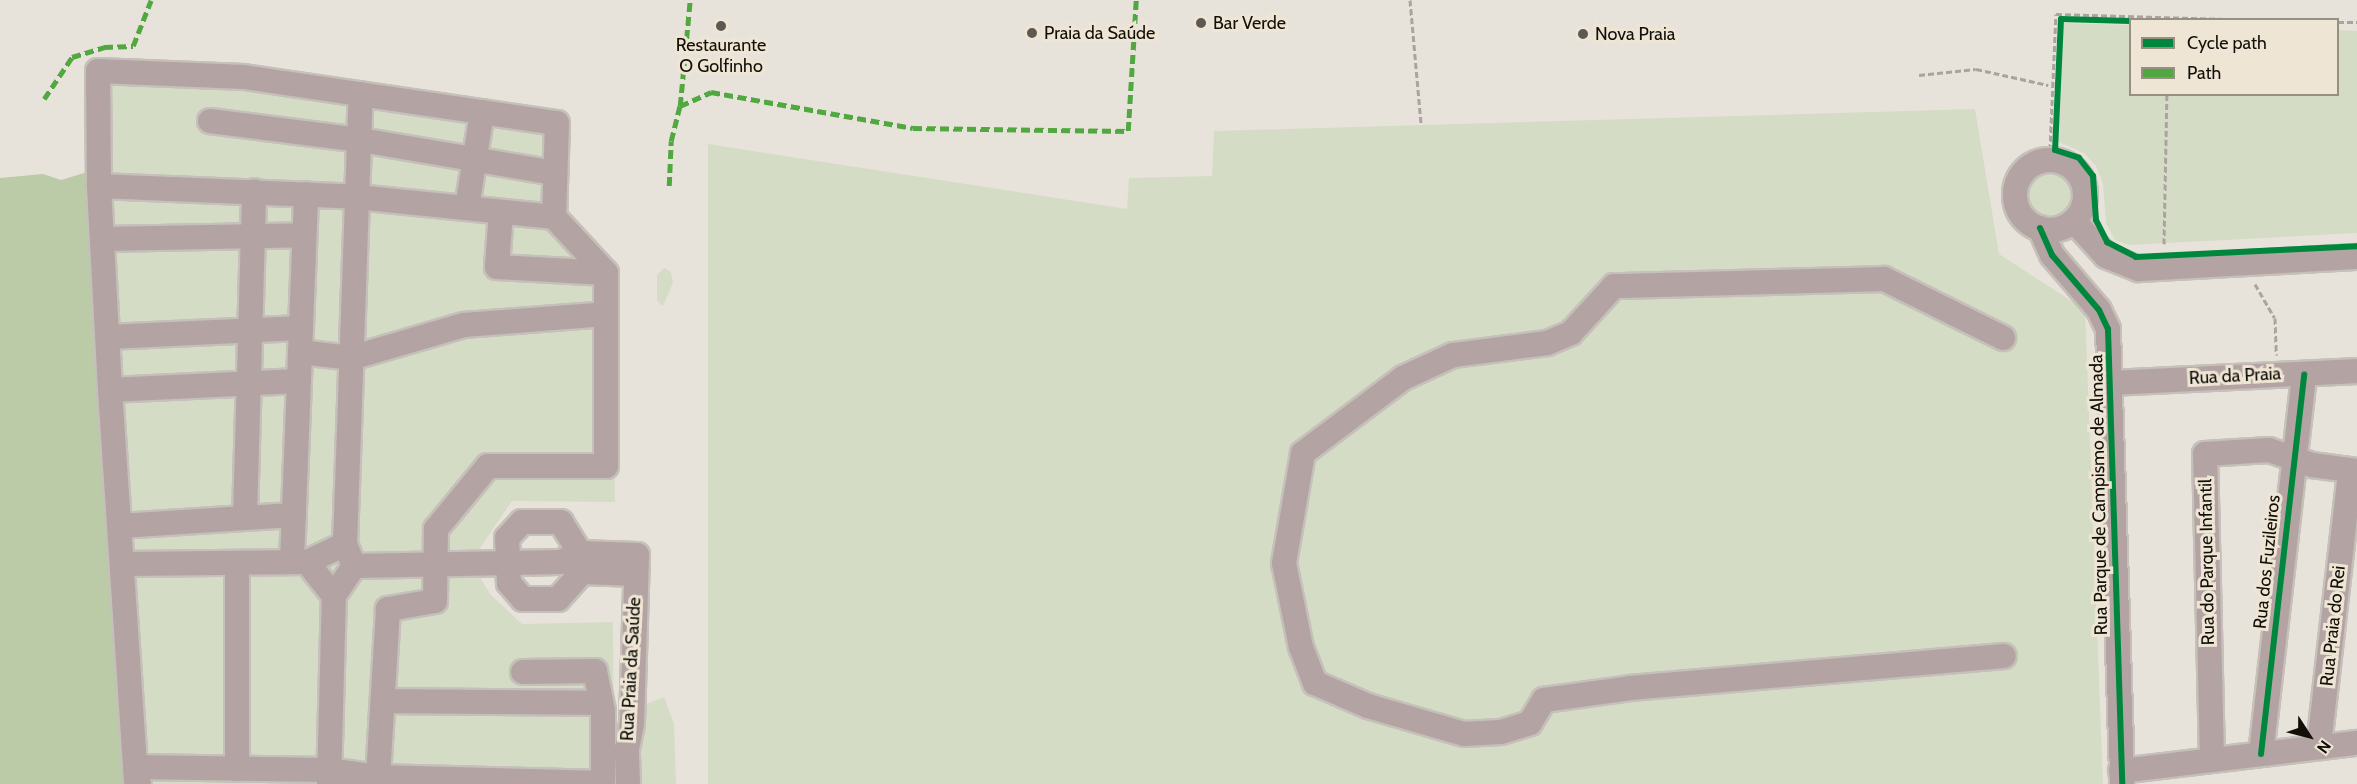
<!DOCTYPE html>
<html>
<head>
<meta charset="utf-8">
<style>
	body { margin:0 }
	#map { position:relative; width:2357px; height:784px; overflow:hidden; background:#e8e3da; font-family:Cabin,sans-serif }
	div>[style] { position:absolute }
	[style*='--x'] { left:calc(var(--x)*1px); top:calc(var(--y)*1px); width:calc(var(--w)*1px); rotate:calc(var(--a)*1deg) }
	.green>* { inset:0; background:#d4dcc5 }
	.round { border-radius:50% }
	.forest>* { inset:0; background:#bbcaa7 }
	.path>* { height:3px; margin-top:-1.5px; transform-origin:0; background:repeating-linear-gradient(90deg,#aca29f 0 6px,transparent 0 9px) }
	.roads { filter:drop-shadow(2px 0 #c5c0b9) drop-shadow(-2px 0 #c5c0b9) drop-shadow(0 2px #c5c0b9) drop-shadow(0 -2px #c5c0b9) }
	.minor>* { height:24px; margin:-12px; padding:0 12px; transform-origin:12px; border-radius:12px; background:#b4a3a3 }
	.minor>.ring { margin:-12px; padding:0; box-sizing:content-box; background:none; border:24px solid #b4a3a3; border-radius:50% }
	.quiet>* { height:4.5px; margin-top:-2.25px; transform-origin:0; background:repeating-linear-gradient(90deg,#51a841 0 9px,transparent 0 13.5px) }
	.cycleway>* { height:6px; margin:-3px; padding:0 3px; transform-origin:3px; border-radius:3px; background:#00873e }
	.dots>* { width:16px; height:16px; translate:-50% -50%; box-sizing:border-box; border:3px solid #eee5d4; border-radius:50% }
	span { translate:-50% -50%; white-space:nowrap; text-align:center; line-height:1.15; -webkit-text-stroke:6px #eee5d4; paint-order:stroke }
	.poi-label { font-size:18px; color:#120f09 }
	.left { translate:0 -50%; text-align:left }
	.street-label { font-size:18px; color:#120f09 }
	.legend { position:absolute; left:2129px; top:18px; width:210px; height:78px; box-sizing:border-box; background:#eee5d4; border:2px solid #968f83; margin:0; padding:8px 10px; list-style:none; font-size:18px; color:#120f09 }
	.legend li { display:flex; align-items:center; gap:12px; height:30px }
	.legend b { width:30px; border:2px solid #968f83 }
	.north { position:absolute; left:2279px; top:706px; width:60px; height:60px; -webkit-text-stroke:4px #eee5d4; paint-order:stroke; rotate:126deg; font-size:16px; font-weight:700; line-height:24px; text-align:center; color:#120f09 }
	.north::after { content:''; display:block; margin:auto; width:21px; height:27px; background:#120f09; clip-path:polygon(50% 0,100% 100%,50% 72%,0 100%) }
</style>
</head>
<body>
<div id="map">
	<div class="green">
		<i style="clip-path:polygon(2063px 23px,2130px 25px,2130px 94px,2338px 94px,2338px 30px,2357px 31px,2357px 233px,2129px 245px,2115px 240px,2106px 223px,2103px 184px,2096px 166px,2084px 153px,2059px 142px)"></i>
		<i style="clip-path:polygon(89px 72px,563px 115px,565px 210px,612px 260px,615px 502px,512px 501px,480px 548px,481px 579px,490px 594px,522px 624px,613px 622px,614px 784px,129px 784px)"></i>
		<i style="clip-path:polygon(1975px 109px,1999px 254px,2085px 310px,2103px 784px,708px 784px,708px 144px,1127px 209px,1129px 178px,1212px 176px,1214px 131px)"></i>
		<i class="round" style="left:2023px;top:168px;width:54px;height:54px"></i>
		<i style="clip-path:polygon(664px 268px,671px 272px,673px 283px,663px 306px,657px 301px,657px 275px)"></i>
		<i style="clip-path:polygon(664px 697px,674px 724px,676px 784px,634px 784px,646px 704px)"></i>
	</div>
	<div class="forest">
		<i style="clip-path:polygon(94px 170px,129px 784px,0 784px,0 178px,43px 174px,61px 180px)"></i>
	</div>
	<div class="path">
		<i style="--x:1410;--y:0;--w:124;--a:84.9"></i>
		<i style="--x:2338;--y:22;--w:19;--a:0"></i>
		<i style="--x:1919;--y:75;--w:57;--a:-6"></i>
		<i style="--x:1976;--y:69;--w:74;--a:12.5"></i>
		<i style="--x:2050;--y:150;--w:136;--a:-87.5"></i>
		<i style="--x:2056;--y:14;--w:204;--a:1.7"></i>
		<i style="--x:2164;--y:244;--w:150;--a:-88.9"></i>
		<i style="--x:2255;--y:284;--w:39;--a:60"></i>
		<i style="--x:2275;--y:318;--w:37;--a:88"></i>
	</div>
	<div class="roads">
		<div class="minor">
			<i style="--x:210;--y:121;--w:152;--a:7.2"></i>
			<i style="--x:361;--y:140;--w:197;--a:9.7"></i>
			<i class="ring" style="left:2015px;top:160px;width:46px;height:46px"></i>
			<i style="--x:99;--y:186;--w:258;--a:2.4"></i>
			<i style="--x:357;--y:197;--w:198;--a:5.8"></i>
			<i style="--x:467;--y:208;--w:97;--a:-81.1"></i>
			<i style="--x:501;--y:212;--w:55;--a:94.2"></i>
			<i style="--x:497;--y:267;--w:109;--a:3.2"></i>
			<i style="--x:2074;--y:221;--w:47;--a:47.6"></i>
			<i style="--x:2106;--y:256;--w:35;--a:22"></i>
			<i style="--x:2139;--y:269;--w:218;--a:-3.2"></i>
			<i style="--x:2040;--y:228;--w:30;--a:66"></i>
			<i style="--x:2052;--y:255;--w:72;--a:49.5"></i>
			<i style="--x:2099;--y:310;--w:21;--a:65"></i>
			<i style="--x:2108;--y:329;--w:455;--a:88.2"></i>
			<i style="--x:103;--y:239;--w:201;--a:-1.1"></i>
			<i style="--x:108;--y:337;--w:193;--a:-2.7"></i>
			<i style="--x:2003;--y:338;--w:133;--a:-153.6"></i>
			<i style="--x:1884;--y:279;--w:270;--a:178.5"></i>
			<i style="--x:1614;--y:286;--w:64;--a:132.5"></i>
			<i style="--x:1571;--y:333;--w:26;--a:157"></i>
			<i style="--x:1547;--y:343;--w:95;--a:172.7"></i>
			<i style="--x:1453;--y:355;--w:55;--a:155.3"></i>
			<i style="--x:1403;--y:378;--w:125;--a:143.1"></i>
			<i style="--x:1303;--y:453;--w:112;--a:99.8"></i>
			<i style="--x:1284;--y:563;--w:86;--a:78.6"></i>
			<i style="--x:1301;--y:647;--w:39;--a:69"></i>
			<i style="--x:1315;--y:683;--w:58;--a:23.5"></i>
			<i style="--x:1368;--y:706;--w:100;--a:16.3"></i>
			<i style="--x:1464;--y:734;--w:37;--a:-3"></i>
			<i style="--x:1501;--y:732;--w:30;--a:-17"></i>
			<i style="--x:1530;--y:723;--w:27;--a:-59"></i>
			<i style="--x:1544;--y:700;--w:87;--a:-7.9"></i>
			<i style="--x:1630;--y:688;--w:375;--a:-4.9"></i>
			<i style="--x:300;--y:352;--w:51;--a:6.7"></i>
			<i style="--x:351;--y:358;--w:118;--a:-16.3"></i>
			<i style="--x:464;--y:325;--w:142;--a:-4.4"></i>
			<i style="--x:2112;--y:383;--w:245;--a:-2.8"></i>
			<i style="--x:110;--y:390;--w:189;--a:-2.7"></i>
			<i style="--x:245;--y:518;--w:49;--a:-3.5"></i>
			<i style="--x:120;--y:526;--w:125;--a:-3.7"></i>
			<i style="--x:245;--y:518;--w:327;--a:-88.4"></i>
			<i style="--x:345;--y:544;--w:450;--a:-88"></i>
			<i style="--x:345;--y:544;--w:24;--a:68"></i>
			<i style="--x:354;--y:566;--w:36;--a:124"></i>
			<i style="--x:334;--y:596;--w:43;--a:-128.5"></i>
			<i style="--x:307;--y:562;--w:42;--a:-25.3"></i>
			<i style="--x:292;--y:562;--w:368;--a:-87.8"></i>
			<i style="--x:237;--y:563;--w:206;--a:90"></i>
			<i style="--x:124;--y:564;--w:183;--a:-0.6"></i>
			<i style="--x:354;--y:566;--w:207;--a:-1.1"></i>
			<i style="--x:561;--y:562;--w:21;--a:-25"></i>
			<i style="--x:523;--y:672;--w:72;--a:-0.8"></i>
			<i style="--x:595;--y:671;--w:41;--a:78.7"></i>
			<i style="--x:603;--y:711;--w:73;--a:90"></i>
			<i style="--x:384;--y:701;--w:217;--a:0.5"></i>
			<i style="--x:2319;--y:745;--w:276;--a:-83.5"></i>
			<i style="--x:2261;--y:754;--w:382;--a:-83.5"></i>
			<i style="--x:2212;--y:760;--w:306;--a:-91.3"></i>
			<i style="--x:2205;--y:454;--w:64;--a:-3.6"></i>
			<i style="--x:2269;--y:450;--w:46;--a:19.2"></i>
			<i style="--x:2312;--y:465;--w:45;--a:7.6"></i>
			<i style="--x:135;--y:767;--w:193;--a:0.9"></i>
			<i style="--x:328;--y:770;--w:50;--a:8"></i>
			<i style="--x:2121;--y:771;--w:238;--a:-6.8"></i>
			<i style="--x:139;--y:784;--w:4;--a:-135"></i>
			<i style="--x:136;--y:781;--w:392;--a:-93.8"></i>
			<i style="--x:110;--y:390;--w:204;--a:-93.1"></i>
			<i style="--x:99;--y:186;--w:115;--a:-90.5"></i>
			<i style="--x:98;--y:71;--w:146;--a:2.4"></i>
			<i style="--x:244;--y:77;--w:316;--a:8.4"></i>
			<i style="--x:557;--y:123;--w:94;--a:91.8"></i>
			<i style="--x:554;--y:217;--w:76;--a:47.1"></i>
			<i style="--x:606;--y:273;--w:193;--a:90"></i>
			<i style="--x:606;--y:466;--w:118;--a:180"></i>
			<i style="--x:488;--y:466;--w:82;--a:129.5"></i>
			<i style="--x:436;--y:529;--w:72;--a:90.8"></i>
			<i style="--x:435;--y:601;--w:48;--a:170.3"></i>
			<i style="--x:388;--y:609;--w:168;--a:93.4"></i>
			<i style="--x:378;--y:777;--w:225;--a:1.5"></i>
			<i style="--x:329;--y:784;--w:188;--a:-88.5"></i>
			<i style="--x:628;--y:784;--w:35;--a:-92"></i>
			<i style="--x:627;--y:749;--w:26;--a:-79"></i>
			<i style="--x:632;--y:723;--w:168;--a:-88.3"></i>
			<i style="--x:637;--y:555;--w:57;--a:-178"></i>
			<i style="--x:580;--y:553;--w:36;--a:-122"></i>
			<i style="--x:561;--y:522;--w:39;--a:180"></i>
			<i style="--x:522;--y:522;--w:22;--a:133"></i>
			<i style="--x:507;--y:538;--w:45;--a:87.5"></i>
			<i style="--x:509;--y:583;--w:21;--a:49"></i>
			<i style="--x:523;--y:599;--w:35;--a:0"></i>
			<i style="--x:558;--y:599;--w:36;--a:-48"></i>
			<i style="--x:582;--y:572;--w:54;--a:2.1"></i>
		</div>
	</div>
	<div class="quiet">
		<i style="--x:44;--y:99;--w:50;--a:-56.3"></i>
		<i style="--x:72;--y:57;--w:34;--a:-17"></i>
		<i style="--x:104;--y:47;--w:29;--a:-2"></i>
		<i style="--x:133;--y:46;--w:49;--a:-68.6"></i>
		<i style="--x:680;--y:106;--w:106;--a:-84.6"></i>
		<i style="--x:669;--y:186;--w:45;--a:-87.5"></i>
		<i style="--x:671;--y:141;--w:36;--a:-76"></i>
		<i style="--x:680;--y:106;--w:34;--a:-24"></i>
		<i style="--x:711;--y:92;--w:205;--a:10.1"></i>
		<i style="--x:913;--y:128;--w:215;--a:0.8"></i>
		<i style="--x:1128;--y:131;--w:131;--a:-86.5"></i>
	</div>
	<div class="cycleway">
		<i style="--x:2130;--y:21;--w:69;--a:-178.3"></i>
		<i style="--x:2061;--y:19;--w:131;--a:92.6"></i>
		<i style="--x:2055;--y:150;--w:25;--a:18"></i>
		<i style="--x:2079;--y:158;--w:23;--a:52"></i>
		<i style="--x:2093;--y:176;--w:44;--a:86.1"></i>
		<i style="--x:2096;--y:220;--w:25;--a:63"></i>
		<i style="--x:2107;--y:242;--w:33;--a:27"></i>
		<i style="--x:2136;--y:257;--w:221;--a:-2.8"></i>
		<i style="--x:2040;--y:228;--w:30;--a:66"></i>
		<i style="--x:2052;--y:255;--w:72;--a:49.5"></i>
		<i style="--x:2099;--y:310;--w:21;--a:65"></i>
		<i style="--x:2108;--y:329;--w:455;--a:88.2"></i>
		<i style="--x:2261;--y:754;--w:382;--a:-83.5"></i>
	</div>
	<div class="dots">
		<i style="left:1201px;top:23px;background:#5d5952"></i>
		<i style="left:721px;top:26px;background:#5d5952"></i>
		<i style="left:1032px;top:33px;background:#5d5952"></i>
		<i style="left:1583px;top:34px;background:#5d5952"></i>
	</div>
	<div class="poi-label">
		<span class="left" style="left:1213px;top:23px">Bar Verde</span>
		<span class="left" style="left:1044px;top:33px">Praia da Saúde</span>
		<span class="left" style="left:1595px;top:34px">Nova Praia</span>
		<span style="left:721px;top:56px">Restaurante<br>O Golfinho</span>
	</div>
	<div class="street-label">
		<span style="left:2235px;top:376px;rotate:-3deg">Rua da Praia</span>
		<span style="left:2099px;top:495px;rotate:-91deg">Rua Parque de Campismo de Almada</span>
		<span style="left:2207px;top:562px;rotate:-91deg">Rua do Parque Infantil</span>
		<span style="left:2267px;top:562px;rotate:-84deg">Rua dos Fuzileiros</span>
		<span style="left:2333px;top:626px;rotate:-84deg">Rua Praia do Rei</span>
		<span style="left:631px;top:669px;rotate:-87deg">Rua Praia da Saúde</span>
	</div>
	<ul class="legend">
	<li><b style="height:8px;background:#00873e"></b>Cycle path</li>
	<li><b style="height:8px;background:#51a841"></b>Path</li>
	</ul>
	<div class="north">N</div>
</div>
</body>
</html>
